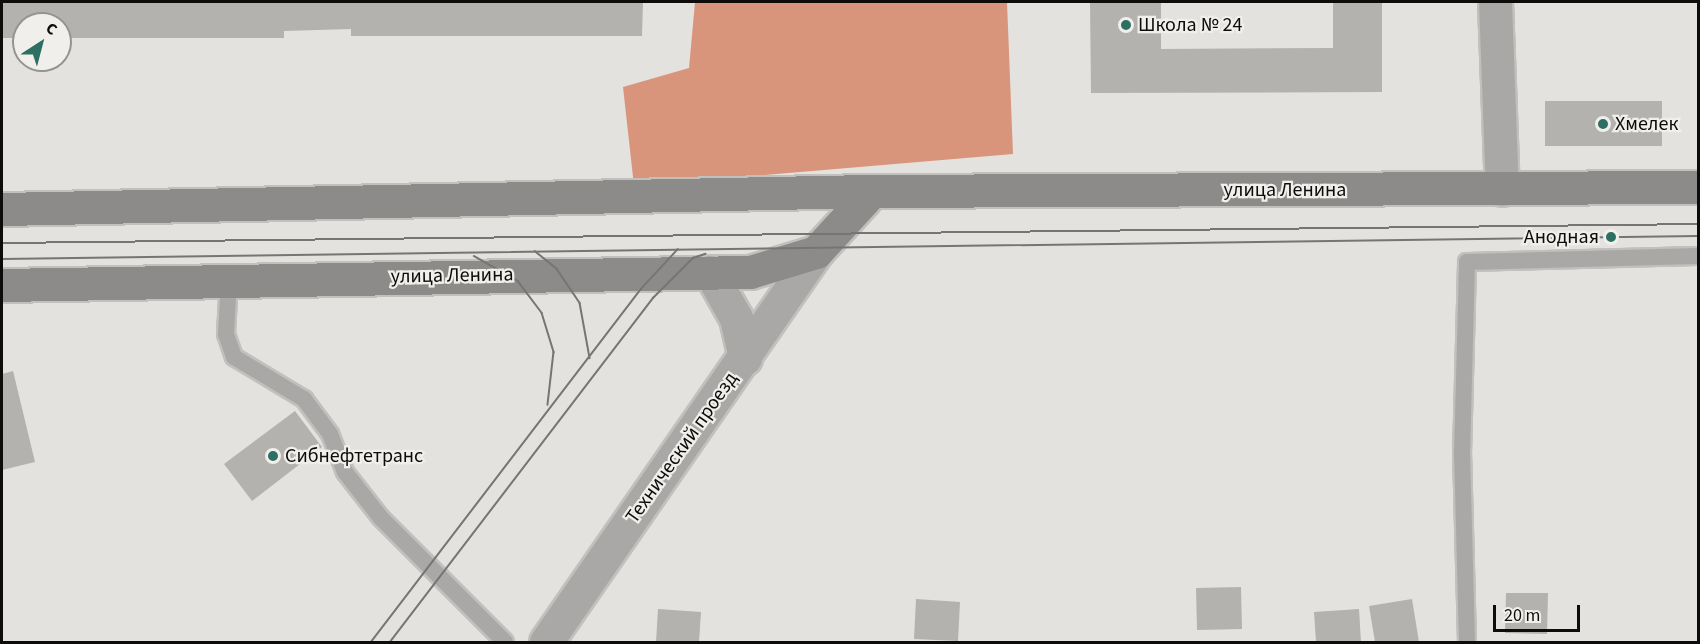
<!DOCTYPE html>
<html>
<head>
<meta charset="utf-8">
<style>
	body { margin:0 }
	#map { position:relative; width:1700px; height:644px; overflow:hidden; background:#e4e2df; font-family:"Source Sans 3",sans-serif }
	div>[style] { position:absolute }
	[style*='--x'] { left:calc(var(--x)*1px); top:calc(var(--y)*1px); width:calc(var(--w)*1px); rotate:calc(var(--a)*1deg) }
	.forest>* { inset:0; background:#d9957c }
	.building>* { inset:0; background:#b3b2af }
	.roads { filter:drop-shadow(2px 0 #c2c0bd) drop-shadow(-2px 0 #c2c0bd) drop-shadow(0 2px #c2c0bd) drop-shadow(0 -2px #c2c0bd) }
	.service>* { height:16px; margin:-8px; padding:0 8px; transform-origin:8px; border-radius:8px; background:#a9a8a7 }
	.minor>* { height:33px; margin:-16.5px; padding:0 16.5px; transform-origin:16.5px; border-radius:16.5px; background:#a9a8a7 }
	.secondary>* { height:33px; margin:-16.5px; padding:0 16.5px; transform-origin:16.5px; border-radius:16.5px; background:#8d8b8a }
	.tram>* { height:1.5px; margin:-0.75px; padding:0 0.75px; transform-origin:0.75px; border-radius:0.75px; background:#767573 }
	.dots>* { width:16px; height:16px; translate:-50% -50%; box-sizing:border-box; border:3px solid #f1efec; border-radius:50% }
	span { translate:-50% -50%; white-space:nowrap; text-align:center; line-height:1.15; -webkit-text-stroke:4.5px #f1efec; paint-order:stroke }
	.poi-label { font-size:20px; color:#0d0c0b }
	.left { translate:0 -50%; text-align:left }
	.right { translate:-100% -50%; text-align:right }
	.street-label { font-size:20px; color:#0d0c0b }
	.frame { position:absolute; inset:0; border:3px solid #0d0c0b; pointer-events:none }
	.north { position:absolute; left:12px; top:12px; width:60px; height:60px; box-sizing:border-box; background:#f1efec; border:2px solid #969492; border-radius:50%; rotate:36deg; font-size:16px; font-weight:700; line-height:24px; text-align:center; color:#0d0c0b }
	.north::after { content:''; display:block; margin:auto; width:21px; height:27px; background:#2d7063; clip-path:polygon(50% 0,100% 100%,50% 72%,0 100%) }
	.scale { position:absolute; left:1493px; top:605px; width:87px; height:27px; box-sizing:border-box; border:3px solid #0d0c0b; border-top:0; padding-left:8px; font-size:18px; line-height:21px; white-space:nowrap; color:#0d0c0b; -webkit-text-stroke:4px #f1efec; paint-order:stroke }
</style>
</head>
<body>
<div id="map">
	<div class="forest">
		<i style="clip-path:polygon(695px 2px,1007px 2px,1013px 154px,634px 186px,623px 87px,689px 68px)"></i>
	</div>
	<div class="building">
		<i style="clip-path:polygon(2px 2px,643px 2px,642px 36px,351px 36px,351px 29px,284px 31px,284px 38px,60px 38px,60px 24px,24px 24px,24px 38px,2px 38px)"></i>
		<i style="clip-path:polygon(1090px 2px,1161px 2px,1161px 49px,1333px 48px,1333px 2px,1382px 2px,1382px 92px,1091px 93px)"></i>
		<i style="clip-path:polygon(1545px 101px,1662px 101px,1662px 146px,1545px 146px)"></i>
		<i style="clip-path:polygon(13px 371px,35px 462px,2px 470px,2px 374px)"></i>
		<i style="clip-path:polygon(295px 411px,322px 447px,252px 501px,224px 464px)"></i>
		<i style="clip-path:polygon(1241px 587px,1242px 629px,1197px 630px,1196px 588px)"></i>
		<i style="clip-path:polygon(1506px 593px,1548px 593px,1547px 634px,1505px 633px)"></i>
		<i style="clip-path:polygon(916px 599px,960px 602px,958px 641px,914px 639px)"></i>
		<i style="clip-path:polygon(1412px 599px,1419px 642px,1375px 642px,1369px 606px)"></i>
		<i style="clip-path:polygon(658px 609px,701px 612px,699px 642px,656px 642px)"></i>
		<i style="clip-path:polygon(1359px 609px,1361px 642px,1316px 642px,1314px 612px)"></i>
	</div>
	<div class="roads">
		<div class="service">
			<i style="--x:229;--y:280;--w:54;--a:93.2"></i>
			<i style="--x:226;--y:334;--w:24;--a:71"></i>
			<i style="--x:234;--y:357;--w:82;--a:31"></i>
			<i style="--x:304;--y:399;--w:44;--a:53.4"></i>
			<i style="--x:330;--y:434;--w:41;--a:68.5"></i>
			<i style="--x:345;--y:472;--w:58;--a:52"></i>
			<i style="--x:381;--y:518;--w:175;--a:45"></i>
			<i style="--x:1467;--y:642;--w:187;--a:-91.5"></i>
			<i style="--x:1462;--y:455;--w:193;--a:-88.5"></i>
			<i style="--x:1467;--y:262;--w:231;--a:-1.5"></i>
		</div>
		<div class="minor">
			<i style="--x:1495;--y:2;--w:187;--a:87.9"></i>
			<i style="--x:710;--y:272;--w:53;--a:60.5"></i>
			<i style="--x:736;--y:318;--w:41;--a:77.3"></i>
			<i style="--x:546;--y:642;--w:474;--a:-55.3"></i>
		</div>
		<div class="secondary">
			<i style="--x:2;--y:209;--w:870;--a:-1.19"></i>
			<i style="--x:872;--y:191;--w:826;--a:-0.28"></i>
			<i style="--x:2;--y:285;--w:748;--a:-1"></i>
			<i style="--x:750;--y:272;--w:69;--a:-16.9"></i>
			<i style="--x:816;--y:252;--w:83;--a:-47.4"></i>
		</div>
	</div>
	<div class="tram">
		<i style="--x:2;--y:243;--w:1696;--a:-0.64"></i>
		<i style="--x:535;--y:251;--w:28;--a:39"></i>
		<i style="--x:557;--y:269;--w:41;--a:55.9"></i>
		<i style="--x:580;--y:303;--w:56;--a:79.7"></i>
		<i style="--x:474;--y:256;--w:51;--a:29.6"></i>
		<i style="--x:518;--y:281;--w:40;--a:53"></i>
		<i style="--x:542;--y:313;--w:41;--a:72.9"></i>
		<i style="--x:554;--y:352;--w:53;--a:96.5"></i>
		<i style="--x:2;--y:259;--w:1696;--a:-0.78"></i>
		<i style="--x:371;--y:642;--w:444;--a:-52.6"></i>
		<i style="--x:641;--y:289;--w:54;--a:-47.2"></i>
		<i style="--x:390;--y:642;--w:433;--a:-52.6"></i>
		<i style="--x:653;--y:298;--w:57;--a:-45"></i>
		<i style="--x:693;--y:258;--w:13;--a:-18"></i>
	</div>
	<div class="dots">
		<i style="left:1126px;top:25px;background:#2d7063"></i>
		<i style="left:1603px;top:124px;background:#2d7063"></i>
		<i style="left:1611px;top:237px;background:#2d7063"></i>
		<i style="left:273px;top:456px;background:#2d7063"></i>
	</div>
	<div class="poi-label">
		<span class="left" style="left:1138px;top:25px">Школа № 24</span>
		<span class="left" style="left:1615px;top:124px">Хмелек</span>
		<span class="right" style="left:1599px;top:237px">Анодная</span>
		<span class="left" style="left:285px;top:456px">Сибнефтетранс</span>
	</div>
	<div class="street-label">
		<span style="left:1285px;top:190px">улица Ленина</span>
		<span style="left:452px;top:276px;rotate:-1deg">улица Ленина</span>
		<span style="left:682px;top:448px;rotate:-55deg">Технический проезд</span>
	</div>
	<div class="frame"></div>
	<div class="north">С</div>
	<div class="scale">20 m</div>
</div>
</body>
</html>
